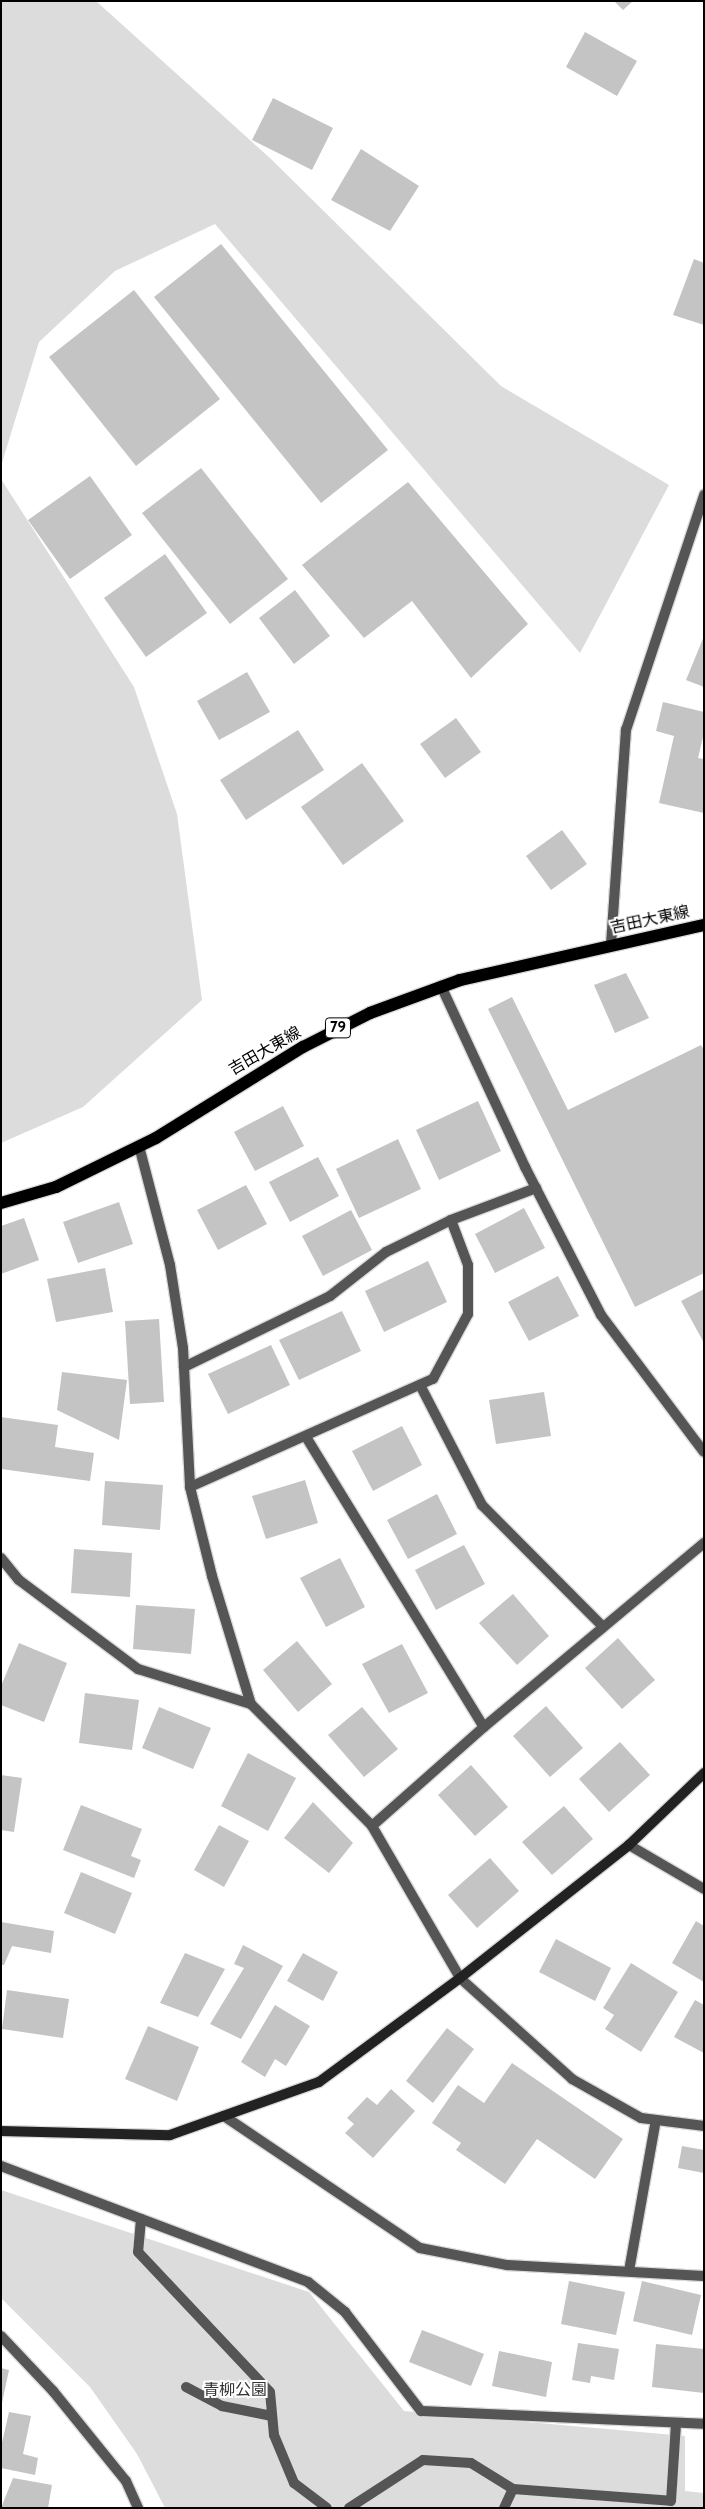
<!DOCTYPE html>
<html>
<head>
<meta charset="utf-8">
<style>
	body { margin:0 }
	#map { position:relative; width:705px; height:2509px; overflow:hidden; background:#fff; font-family:Cabin,"Noto Sans JP",sans-serif }
	div>[style] { position:absolute }
	[style*='--x'] { left:calc(var(--x)*1px); top:calc(var(--y)*1px); width:calc(var(--w)*1px); rotate:calc(var(--a)*1deg) }
	.green>* { inset:0; background:#dcdcdc }
	.building>* { inset:0; background:#c4c4c4 }
	.roads { filter:drop-shadow(1px 0 #dbdbdb) drop-shadow(-1px 0 #dbdbdb) drop-shadow(0 1px #dbdbdb) drop-shadow(0 -1px #dbdbdb) }
	.lane>* { height:10px; margin:-5px; padding:0 5px; transform-origin:5px; border-radius:5px; background:#555 }
	.street>* { height:10px; margin:-5px; padding:0 5px; transform-origin:5px; border-radius:5px; background:#555 }
	.secondary>* { height:10px; margin:-5px; padding:0 5px; transform-origin:5px; border-radius:5px; background:#222 }
	.primary>* { height:12px; margin:-6px; padding:0 6px; transform-origin:6px; border-radius:6px; background:#000 }
	span { translate:-50% -50%; white-space:nowrap; text-align:center; line-height:1.15; -webkit-text-stroke:4px #fff; paint-order:stroke }
	.shield-label span { padding:1px 4px; background:#fff; border:1px solid; border-radius:4px; -webkit-text-stroke-width:0 }
	.shield-label { font-size:15px; color:#000; font-weight:700 }
	.street-label { font-size:16px; color:#000 }
	.park-label { font-size:16px; color:#333 }
	.frame { position:absolute; inset:0; border:2px solid #000; pointer-events:none }
</style>
</head>
<body>
<div id="map">
	<div class="green">
		<i style="clip-path:polygon(1px 1px,96px 1px,271px 159px,501px 386px,669px 485px,580px 653px,215px 224px,115px 271px,39px 342px,1px 466px)"></i>
		<i style="clip-path:polygon(1px 479px,134px 687px,177px 814px,202px 1000px,83px 1107px,1px 1143px)"></i>
		<i style="clip-path:polygon(1px 2190px,309px 2292px,404px 2411px,685px 2436px,685px 2491px,704px 2493px,704px 2508px,165px 2508px,137px 2454px,90px 2387px,1px 2298px)"></i>
	</div>
	<div class="building">
		<i style="clip-path:polygon(614px 1px,633px 1px,623px 10px)"></i>
		<i style="clip-path:polygon(585px 32px,637px 61px,617px 96px,566px 67px)"></i>
		<i style="clip-path:polygon(273px 98px,333px 128px,312px 170px,252px 140px)"></i>
		<i style="clip-path:polygon(361px 149px,419px 186px,390px 231px,331px 200px)"></i>
		<i style="clip-path:polygon(221px 244px,388px 450px,321px 503px,154px 297px)"></i>
		<i style="clip-path:polygon(694px 259px,704px 263px,704px 325px,673px 315px)"></i>
		<i style="clip-path:polygon(134px 290px,220px 399px,136px 466px,49px 357px)"></i>
		<i style="clip-path:polygon(201px 468px,288px 579px,230px 624px,142px 513px)"></i>
		<i style="clip-path:polygon(90px 476px,132px 535px,70px 579px,28px 520px)"></i>
		<i style="clip-path:polygon(408px 482px,528px 624px,471px 678px,412px 601px,364px 638px,302px 565px)"></i>
		<i style="clip-path:polygon(165px 554px,207px 613px,146px 657px,104px 598px)"></i>
		<i style="clip-path:polygon(295px 590px,330px 636px,294px 664px,259px 618px)"></i>
		<i style="clip-path:polygon(704px 636px,704px 687px,686px 680px)"></i>
		<i style="clip-path:polygon(247px 672px,270px 712px,219px 740px,197px 701px)"></i>
		<i style="clip-path:polygon(663px 702px,704px 712px,704px 733px,698px 758px,704px 759px,704px 813px,659px 803px,674px 736px,656px 731px)"></i>
		<i style="clip-path:polygon(456px 718px,481px 752px,445px 778px,420px 744px)"></i>
		<i style="clip-path:polygon(298px 730px,324px 770px,246px 820px,220px 780px)"></i>
		<i style="clip-path:polygon(362px 763px,404px 821px,343px 865px,301px 807px)"></i>
		<i style="clip-path:polygon(562px 830px,587px 864px,551px 890px,526px 856px)"></i>
		<i style="clip-path:polygon(626px 973px,649px 1018px,615px 1033px,594px 985px)"></i>
		<i style="clip-path:polygon(512px 997px,568px 1110px,701px 1045px,704px 1050px,704px 1273px,635px 1307px,488px 1009px)"></i>
		<i style="clip-path:polygon(478px 1101px,501px 1151px,439px 1180px,416px 1130px)"></i>
		<i style="clip-path:polygon(283px 1106px,304px 1146px,255px 1171px,234px 1132px)"></i>
		<i style="clip-path:polygon(398px 1139px,421px 1189px,359px 1218px,336px 1169px)"></i>
		<i style="clip-path:polygon(318px 1157px,339px 1196px,290px 1222px,269px 1182px)"></i>
		<i style="clip-path:polygon(246px 1185px,267px 1224px,218px 1250px,197px 1210px)"></i>
		<i style="clip-path:polygon(119px 1202px,133px 1244px,78px 1263px,63px 1222px)"></i>
		<i style="clip-path:polygon(524px 1208px,545px 1248px,495px 1273px,475px 1234px)"></i>
		<i style="clip-path:polygon(351px 1210px,372px 1250px,323px 1276px,302px 1236px)"></i>
		<i style="clip-path:polygon(24px 1218px,39px 1260px,1px 1274px,1px 1226px)"></i>
		<i style="clip-path:polygon(428px 1261px,447px 1302px,384px 1332px,365px 1291px)"></i>
		<i style="clip-path:polygon(105px 1268px,113px 1312px,56px 1322px,47px 1279px)"></i>
		<i style="clip-path:polygon(558px 1276px,579px 1316px,529px 1341px,508px 1302px)"></i>
		<i style="clip-path:polygon(704px 1289px,704px 1343px,681px 1301px)"></i>
		<i style="clip-path:polygon(342px 1311px,361px 1351px,299px 1380px,279px 1340px)"></i>
		<i style="clip-path:polygon(159px 1319px,164px 1402px,130px 1404px,125px 1321px)"></i>
		<i style="clip-path:polygon(271px 1345px,290px 1385px,228px 1414px,208px 1374px)"></i>
		<i style="clip-path:polygon(62px 1372px,127px 1380px,119px 1440px,57px 1410px)"></i>
		<i style="clip-path:polygon(544px 1392px,551px 1436px,496px 1444px,489px 1400px)"></i>
		<i style="clip-path:polygon(1px 1417px,58px 1425px,55px 1447px,94px 1453px,90px 1481px,1px 1469px)"></i>
		<i style="clip-path:polygon(402px 1426px,422px 1465px,373px 1491px,352px 1451px)"></i>
		<i style="clip-path:polygon(305px 1480px,318px 1523px,266px 1539px,252px 1496px)"></i>
		<i style="clip-path:polygon(105px 1481px,163px 1485px,160px 1530px,102px 1525px)"></i>
		<i style="clip-path:polygon(437px 1494px,457px 1534px,408px 1559px,387px 1520px)"></i>
		<i style="clip-path:polygon(464px 1545px,485px 1584px,436px 1610px,415px 1570px)"></i>
		<i style="clip-path:polygon(74px 1549px,132px 1553px,130px 1597px,71px 1593px)"></i>
		<i style="clip-path:polygon(340px 1558px,365px 1607px,326px 1627px,300px 1578px)"></i>
		<i style="clip-path:polygon(513px 1594px,549px 1636px,517px 1665px,479px 1623px)"></i>
		<i style="clip-path:polygon(136px 1605px,195px 1609px,191px 1654px,133px 1649px)"></i>
		<i style="clip-path:polygon(618px 1638px,655px 1680px,622px 1709px,585px 1668px)"></i>
		<i style="clip-path:polygon(297px 1641px,332px 1684px,298px 1712px,263px 1670px)"></i>
		<i style="clip-path:polygon(19px 1643px,67px 1663px,44px 1722px,1px 1705px,1px 1686px)"></i>
		<i style="clip-path:polygon(402px 1644px,428px 1693px,389px 1713px,362px 1664px)"></i>
		<i style="clip-path:polygon(85px 1693px,139px 1700px,132px 1750px,79px 1743px)"></i>
		<i style="clip-path:polygon(546px 1706px,583px 1748px,550px 1777px,513px 1736px)"></i>
		<i style="clip-path:polygon(159px 1707px,211px 1728px,193px 1769px,142px 1748px)"></i>
		<i style="clip-path:polygon(362px 1707px,398px 1749px,364px 1777px,328px 1735px)"></i>
		<i style="clip-path:polygon(620px 1742px,650px 1775px,609px 1812px,579px 1779px)"></i>
		<i style="clip-path:polygon(248px 1753px,296px 1778px,268px 1831px,221px 1806px)"></i>
		<i style="clip-path:polygon(471px 1765px,508px 1807px,475px 1836px,438px 1795px)"></i>
		<i style="clip-path:polygon(1px 1775px,22px 1778px,14px 1832px,1px 1830px)"></i>
		<i style="clip-path:polygon(313px 1802px,353px 1843px,329px 1873px,284px 1838px)"></i>
		<i style="clip-path:polygon(81px 1805px,142px 1829px,131px 1856px,141px 1860px,134px 1878px,63px 1850px)"></i>
		<i style="clip-path:polygon(564px 1806px,593px 1839px,552px 1875px,522px 1842px)"></i>
		<i style="clip-path:polygon(219px 1825px,249px 1841px,224px 1887px,194px 1870px)"></i>
		<i style="clip-path:polygon(490px 1858px,519px 1891px,477px 1928px,448px 1895px)"></i>
		<i style="clip-path:polygon(81px 1872px,132px 1893px,115px 1934px,64px 1913px)"></i>
		<i style="clip-path:polygon(696px 1921px,704px 1926px,704px 1982px,672px 1963px)"></i>
		<i style="clip-path:polygon(1px 1922px,54px 1931px,51px 1953px,12px 1946px,4px 1965px,1px 1965px)"></i>
		<i style="clip-path:polygon(556px 1939px,611px 1968px,595px 2001px,539px 1972px)"></i>
		<i style="clip-path:polygon(243px 1945px,283px 1966px,241px 2039px,210px 2024px,244px 1968px,234px 1964px)"></i>
		<i style="clip-path:polygon(185px 1953px,225px 1969px,198px 2017px,160px 2003px)"></i>
		<i style="clip-path:polygon(303px 1953px,338px 1972px,323px 2001px,287px 1981px)"></i>
		<i style="clip-path:polygon(631px 1963px,678px 1992px,641px 2052px,605px 2029px,614px 2015px,603px 2008px)"></i>
		<i style="clip-path:polygon(7px 1990px,69px 1999px,63px 2038px,2px 2029px)"></i>
		<i style="clip-path:polygon(695px 2000px,704px 2005px,704px 2053px,674px 2037px)"></i>
		<i style="clip-path:polygon(275px 2005px,310px 2026px,286px 2066px,275px 2059px,265px 2077px,241px 2062px)"></i>
		<i style="clip-path:polygon(148px 2026px,199px 2047px,177px 2101px,125px 2079px)"></i>
		<i style="clip-path:polygon(447px 2028px,474px 2049px,433px 2103px,406px 2081px)"></i>
		<i style="clip-path:polygon(512px 2063px,623px 2139px,595px 2179px,537px 2139px,505px 2184px,456px 2150px,461px 2143px,432px 2123px,458px 2085px,484px 2103px)"></i>
		<i style="clip-path:polygon(391px 2089px,415px 2111px,373px 2158px,345px 2133px,354px 2124px,347px 2118px,367px 2097px,377px 2105px)"></i>
		<i style="clip-path:polygon(682px 2146px,704px 2150px,704px 2173px,678px 2168px)"></i>
		<i style="clip-path:polygon(569px 2281px,625px 2292px,616px 2335px,561px 2324px)"></i>
		<i style="clip-path:polygon(642px 2281px,701px 2295px,692px 2335px,633px 2321px)"></i>
		<i style="clip-path:polygon(422px 2330px,484px 2354px,471px 2386px,409px 2362px)"></i>
		<i style="clip-path:polygon(578px 2343px,619px 2349px,614px 2380px,591px 2376px,590px 2383px,572px 2380px)"></i>
		<i style="clip-path:polygon(656px 2344px,704px 2349px,704px 2393px,652px 2387px)"></i>
		<i style="clip-path:polygon(499px 2351px,552px 2362px,546px 2397px,492px 2386px)"></i>
		<i style="clip-path:polygon(1px 2368px,9px 2370px,2px 2403px,1px 2403px)"></i>
		<i style="clip-path:polygon(9px 2412px,31px 2416px,23px 2454px,38px 2458px,35px 2475px,1px 2468px,1px 2447px)"></i>
		<i style="clip-path:polygon(13px 2478px,52px 2485px,48px 2508px,1px 2508px)"></i>
	</div>
	<div class="roads">
		<div class="lane">
			<i style="--x:141;--y:2219;--w:33;--a:95"></i>
			<i style="--x:138;--y:2252;--w:192;--a:46.7"></i>
			<i style="--x:270;--y:2392;--w:43;--a:84.7"></i>
			<i style="--x:274;--y:2435;--w:52;--a:67.4"></i>
			<i style="--x:294;--y:2483;--w:41;--a:37.1"></i>
			<i style="--x:186;--y:2387;--w:41;--a:27.8"></i>
			<i style="--x:222;--y:2406;--w:51;--a:11.3"></i>
			<i style="--x:349;--y:2508;--w:88;--a:-33"></i>
			<i style="--x:423;--y:2460;--w:48;--a:3.6"></i>
			<i style="--x:471;--y:2463;--w:49;--a:31.8"></i>
			<i style="--x:513;--y:2489;--w:158;--a:4.3"></i>
			<i style="--x:671;--y:2501;--w:78;--a:-86.3"></i>
			<i style="--x:504;--y:2508;--w:21;--a:-65"></i>
		</div>
		<div class="street">
			<i style="--x:611;--y:944;--w:215;--a:-86"></i>
			<i style="--x:626;--y:730;--w:248;--a:-71.6"></i>
			<i style="--x:441;--y:986;--w:200;--a:65.1"></i>
			<i style="--x:525;--y:1167;--w:166;--a:62.8"></i>
			<i style="--x:601;--y:1315;--w:171;--a:53.1"></i>
			<i style="--x:139;--y:1146;--w:123;--a:75.4"></i>
			<i style="--x:170;--y:1265;--w:84;--a:81.1"></i>
			<i style="--x:183;--y:1348;--w:139;--a:87.1"></i>
			<i style="--x:190;--y:1487;--w:92;--a:76.1"></i>
			<i style="--x:212;--y:1576;--w:134;--a:73.1"></i>
			<i style="--x:184;--y:1367;--w:162;--a:-25.9"></i>
			<i style="--x:330;--y:1296;--w:71;--a:-38.2"></i>
			<i style="--x:386;--y:1252;--w:72;--a:-26.2"></i>
			<i style="--x:420;--y:1385;--w:135;--a:62.7"></i>
			<i style="--x:482;--y:1505;--w:172;--a:45.2"></i>
			<i style="--x:306;--y:1437;--w:340;--a:58.5"></i>
			<i style="--x:190;--y:1487;--w:266;--a:-24"></i>
			<i style="--x:433;--y:1379;--w:74;--a:-61.7"></i>
			<i style="--x:468;--y:1314;--w:49;--a:-90"></i>
			<i style="--x:468;--y:1265;--w:48;--a:-110.7"></i>
			<i style="--x:451;--y:1220;--w:91;--a:-20.6"></i>
			<i style="--x:1;--y:1558;--w:28;--a:51"></i>
			<i style="--x:19;--y:1580;--w:149;--a:36.8"></i>
			<i style="--x:138;--y:1669;--w:118;--a:17.2"></i>
			<i style="--x:251;--y:1704;--w:172;--a:45.2"></i>
			<i style="--x:372;--y:1826;--w:176;--a:59.9"></i>
			<i style="--x:460;--y:1978;--w:151;--a:42"></i>
			<i style="--x:572;--y:2079;--w:79;--a:29.5"></i>
			<i style="--x:641;--y:2118;--w:64;--a:7.2"></i>
			<i style="--x:372;--y:1826;--w:149;--a:-41.5"></i>
			<i style="--x:484;--y:1727;--w:287;--a:-39.9"></i>
			<i style="--x:629;--y:1845;--w:87;--a:30.4"></i>
			<i style="--x:224;--y:2116;--w:236;--a:34"></i>
			<i style="--x:420;--y:2248;--w:89;--a:11.1"></i>
			<i style="--x:507;--y:2265;--w:197;--a:3.2"></i>
			<i style="--x:1;--y:2166;--w:328;--a:20.7"></i>
			<i style="--x:308;--y:2282;--w:48;--a:39"></i>
			<i style="--x:345;--y:2312;--w:125;--a:52.5"></i>
			<i style="--x:421;--y:2411;--w:283;--a:2.6"></i>
			<i style="--x:629;--y:2271;--w:153;--a:-79.9"></i>
			<i style="--x:1;--y:2336;--w:76;--a:46.6"></i>
			<i style="--x:53;--y:2391;--w:116;--a:51"></i>
			<i style="--x:126;--y:2481;--w:30;--a:66"></i>
		</div>
		<div class="secondary">
			<i style="--x:1;--y:2131;--w:169;--a:1.4"></i>
			<i style="--x:170;--y:2135;--w:158;--a:-19.6"></i>
			<i style="--x:319;--y:2082;--w:175;--a:-36.4"></i>
			<i style="--x:460;--y:1978;--w:215;--a:-38.2"></i>
			<i style="--x:629;--y:1845;--w:104;--a:-43.8"></i>
		</div>
		<div class="primary">
			<i style="--x:1;--y:1203;--w:57;--a:-16.2"></i>
			<i style="--x:56;--y:1187;--w:111;--a:-26.1"></i>
			<i style="--x:156;--y:1138;--w:173;--a:-31.8"></i>
			<i style="--x:303;--y:1047;--w:75;--a:-26.9"></i>
			<i style="--x:370;--y:1013;--w:96;--a:-20.1"></i>
			<i style="--x:460;--y:980;--w:250;--a:-12.7"></i>
		</div>
	</div>
	<div class="shield-label">
		<span style="left:338px;top:1028px">79</span>
	</div>
	<div class="street-label">
		<span style="left:650px;top:920px;rotate:-12deg">吉田大東線</span>
		<span style="left:265px;top:1051px;rotate:-30deg">吉田大東線</span>
	</div>
	<div class="park-label">
		<span style="left:235px;top:2390px">青柳公園</span>
	</div>
	<div class="frame"></div>
</div>
</body>
</html>
